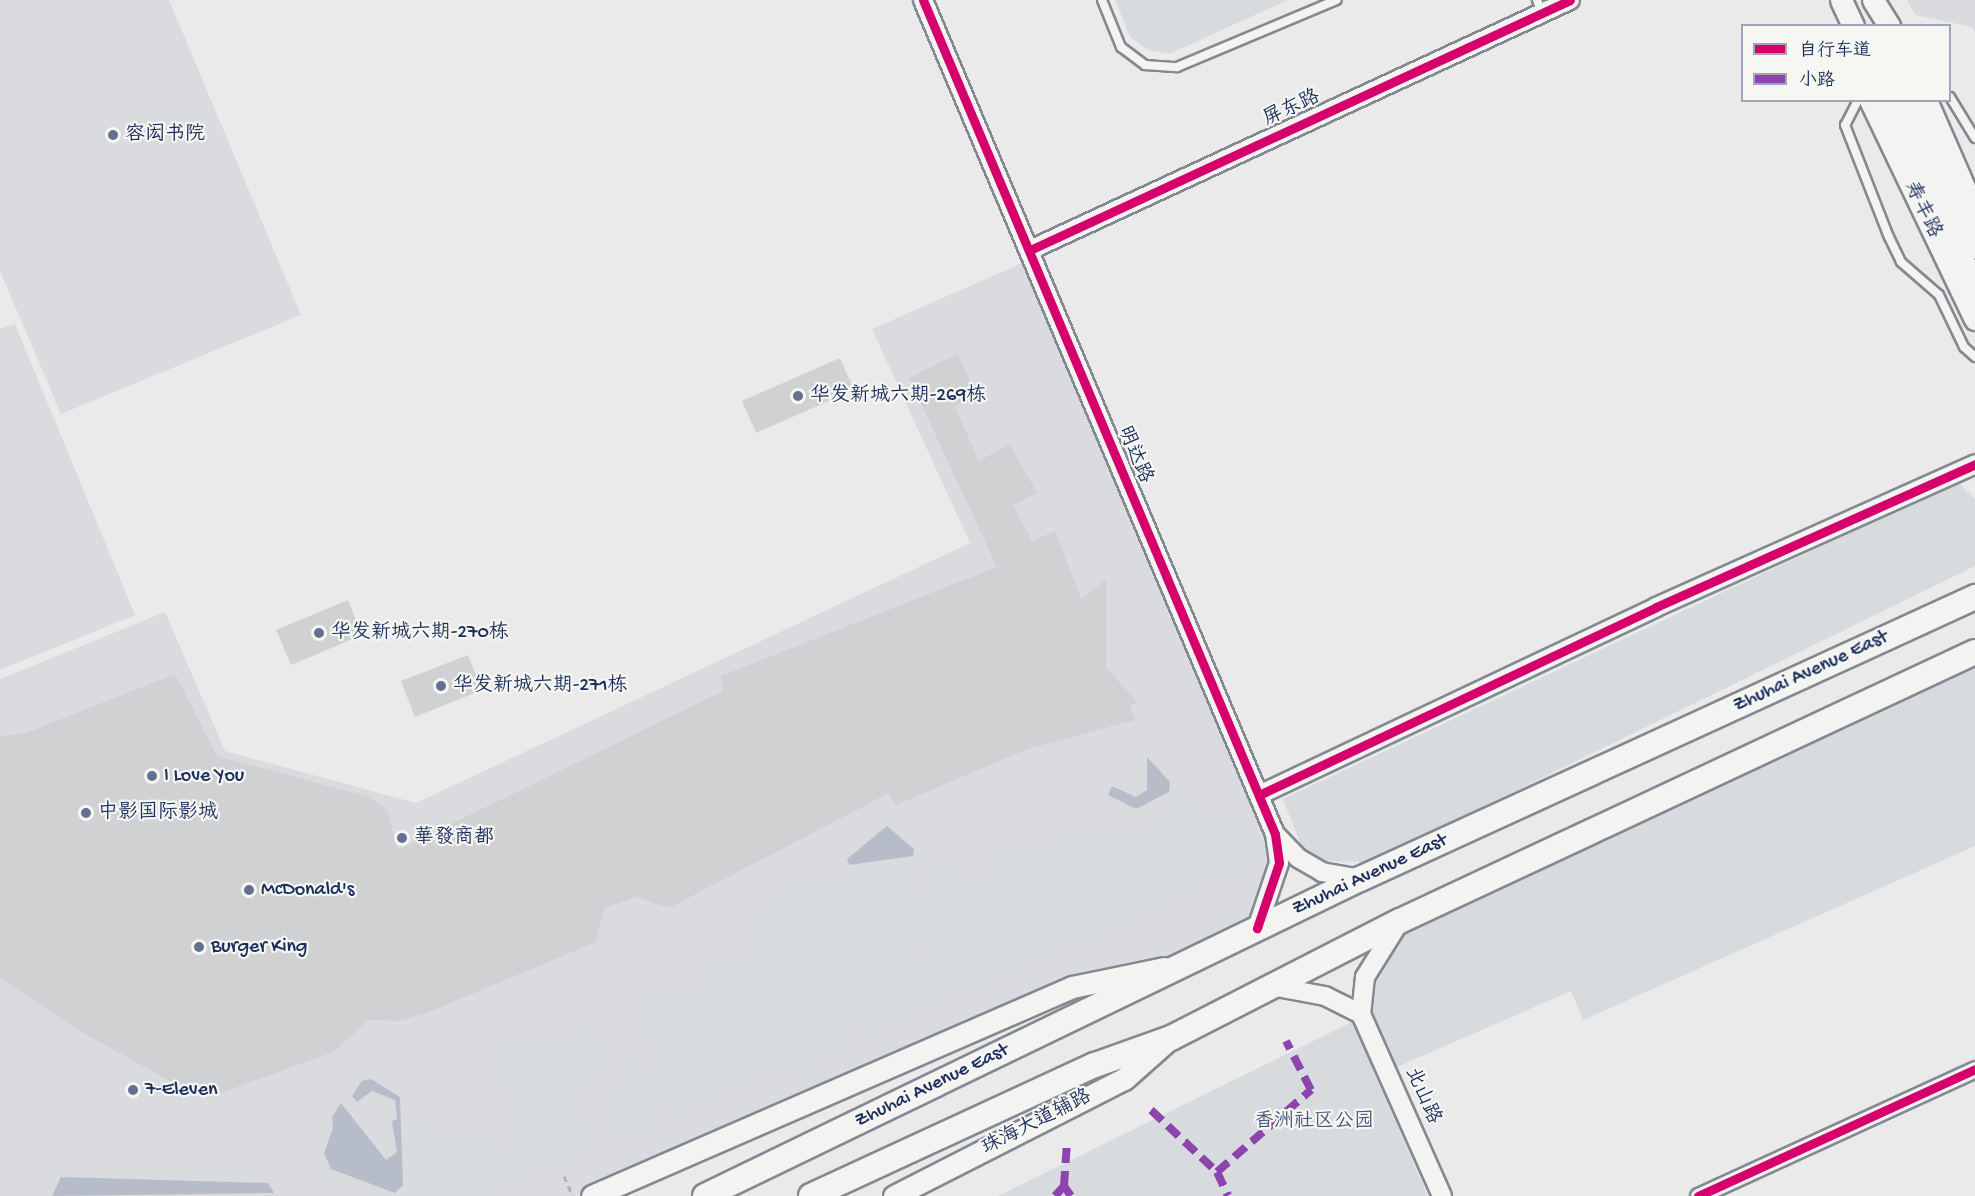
<!DOCTYPE html>
<html>
<head>
<meta charset="utf-8">
<style>
	body { margin:0 }
	#map { position:relative; width:1975px; height:1196px; overflow:hidden; background:#e9eae9; font-family:"Gochi Hand","LXGW WenKai TC",sans-serif }
	div>[style] { position:absolute }
	[style*='--x'] { left:calc(var(--x)*1px); top:calc(var(--y)*1px); width:calc(var(--w)*1px); rotate:calc(var(--a)*1deg) }
	.built>* { inset:0; background:#d9dbde }
	.green>* { inset:0; background:#d8dbde }
	.water>* { inset:0; background:#b7bdc8 }
	.building>* { inset:0; background:#d0d1d3 }
	.path>* { height:3px; margin-top:-1.5px; transform-origin:0; background:repeating-linear-gradient(90deg,#b0b3b8 0 6px,transparent 0 10.5px) }
	.roads { filter:drop-shadow(2px 0 #848890) drop-shadow(-2px 0 #848890) drop-shadow(0 2px #848890) drop-shadow(0 -2px #848890) }
	.service>* { height:8px; margin:-4px; padding:0 4px; transform-origin:4px; border-radius:4px; background:#f3f3f2 }
	.minor>* { height:15px; margin:-7.5px; padding:0 7.5px; transform-origin:7.5px; border-radius:7.5px; background:#f3f3f2 }
	.tertiary>* { height:18px; margin:-9px; padding:0 9px; transform-origin:9px; border-radius:9px; background:#f3f3f2 }
	.secondary>* { height:21px; margin:-10.5px; padding:0 10.5px; transform-origin:10.5px; border-radius:10.5px; background:#f3f3f2 }
	.trunk>* { height:24px; margin:-12px; padding:0 12px; transform-origin:12px; border-radius:12px; background:#f3f3f2 }
	.quiet>* { height:8px; margin-top:-4px; transform-origin:0; background:repeating-linear-gradient(90deg,#8e44ad 0 15px,transparent 0 23px) }
	.cycleway>* { height:9px; margin:-4.5px; padding:0 4.5px; transform-origin:4.5px; border-radius:4.5px; background:#d6006c }
	.dots>* { width:16px; height:16px; translate:-50% -50%; box-sizing:border-box; border:3px solid #f6f6f2; border-radius:50% }
	span { translate:-50% -50%; white-space:nowrap; text-align:center; line-height:1.15; -webkit-text-stroke:4.5px #f6f6f2; paint-order:stroke }
	.street-label { font-size:20px; color:#1b2f5e }
	.poi-label { font-size:20px; color:#1b2f5e }
	.left { translate:0 -50%; text-align:left }
	.park-label { font-size:20px; color:#47577c }
	.legend { position:absolute; left:1741px; top:24px; width:210px; height:78px; box-sizing:border-box; background:#f6f6f2; border:2px solid #9ea6b7; margin:0; padding:8px 10px; list-style:none; font-size:18px; color:#1b2f5e }
	.legend li { display:flex; align-items:center; gap:12px; height:30px }
	.legend b { width:30px; border:2px solid #9ea6b7 }
</style>
</head>
<body>
<div id="map">
	<div class="built">
		<i style="clip-path:polygon(0 0,169px 0,301px 315px,61px 414px,0 271px)"></i>
		<i style="clip-path:polygon(1907px 0,1975px 0,1975px 32px,1972px 27px,1915px 15px)"></i>
		<i style="clip-path:polygon(1024px 262px,1268px 840px,1271px 862px,1250px 923px,1174px 955px,1068px 980px,576px 1196px,0 1196px,0 679px,165px 612px,225px 751px,416px 803px,970px 543px,872px 329px)"></i>
		<i style="clip-path:polygon(15px 324px,135px 615px,0 670px,0 329px)"></i>
	</div>
	<div class="green">
		<i style="clip-path:polygon(1115px 0,1288px 0,1169px 54px,1148px 50px,1130px 37px)"></i>
		<i style="clip-path:polygon(1958px 482px,1975px 499px,1975px 566px,1370px 862px,1322px 861px,1302px 848px,1283px 799px)"></i>
		<i style="clip-path:polygon(1975px 658px,1975px 846px,1583px 1020px,1571px 991px,1397px 1067px,1371px 1012px,1370px 980px,1404px 925px)"></i>
		<i style="clip-path:polygon(1179px 808px,1249px 834px,1262px 859px,1208px 884px,1160px 829px,1164px 819px)"></i>
		<i style="clip-path:polygon(1143px 830px,1187px 879px,1187px 890px,1051px 950px,1042px 947px,994px 871px,995px 857px)"></i>
		<i style="clip-path:polygon(943px 868px,992px 895px,1030px 946px,1028px 960px,966px 985px,931px 954px,924px 895px)"></i>
		<i style="clip-path:polygon(898px 870px,909px 875px,919px 938px,912px 949px,765px 948px,753px 940px,753px 931px,786px 895px,807px 886px)"></i>
		<i style="clip-path:polygon(725px 960px,829px 960px,837px 965px,842px 1035px,832px 1049px,763px 1072px,696px 995px)"></i>
		<i style="clip-path:polygon(853px 961px,926px 962px,950px 984px,949px 994px,867px 1030px,851px 1020px,850px 968px)"></i>
		<i style="clip-path:polygon(671px 995px,683px 999px,741px 1070px,737px 1082px,678px 1108px,667px 1101px,650px 1013px,653px 1002px)"></i>
		<i style="clip-path:polygon(1352px 1022px,1428px 1196px,998px 1196px)"></i>
		<i style="clip-path:polygon(587px 1037px,596px 1043px,600px 1053px,585px 1083px,573px 1090px,516px 1095px,509px 1091px,496px 1067px,499px 1055px,515px 1045px)"></i>
		<i style="clip-path:polygon(633px 1068px,644px 1071px,653px 1115px,628px 1136px,607px 1122px,613px 1111px,611px 1100px)"></i>
		<i style="clip-path:polygon(513px 1112px,572px 1114px,572px 1123px,583px 1127px,585px 1146px,542px 1167px,532px 1148px,509px 1126px)"></i>
		<i style="clip-path:polygon(423px 1130px,518px 1157px,528px 1170px,514px 1180px,505px 1167px,484px 1177px,491px 1191px,481px 1196px,418px 1196px)"></i>
	</div>
	<div class="water">
		<i style="clip-path:polygon(1147px 757px,1170px 782px,1169px 792px,1136px 809px,1108px 795px,1112px 786px,1136px 797px,1147px 790px)"></i>
		<i style="clip-path:polygon(887px 826px,914px 849px,913px 856px,849px 865px,847px 859px)"></i>
		<i style="clip-path:polygon(371px 1079px,400px 1097px,403px 1185px,395px 1193px,331px 1169px,324px 1153px,333px 1128px,332px 1117px,341px 1103px,386px 1160px,397px 1152px,392px 1121px,397px 1119px,395px 1100px,372px 1091px,357px 1102px,352px 1096px,362px 1081px)"></i>
		<i style="clip-path:polygon(61px 1177px,268px 1183px,274px 1193px,52px 1196px)"></i>
	</div>
	<div class="building">
		<i style="clip-path:polygon(957px 354px,976px 394px,955px 407px,979px 461px,1010px 444px,1037px 493px,1013px 505px,1032px 541px,1055px 531px,1081px 599px,1106px 579px,1106px 668px,1138px 702px,1130px 706px,1135px 720px,1028px 749px,896px 805px,889px 793px,669px 908px,637px 897px,604px 908px,596px 942px,429px 1012px,398px 1021px,369px 1020px,333px 1052px,210px 1097px,194px 1094px,83px 1033px,0 978px,0 736px,26px 733px,175px 674px,217px 756px,369px 797px,387px 810px,398px 850px,723px 691px,721px 676px,997px 567px,909px 378px)"></i>
		<i style="clip-path:polygon(840px 358px,854px 390px,756px 433px,742px 401px)"></i>
		<i style="clip-path:polygon(348px 600px,362px 635px,291px 665px,276px 630px)"></i>
		<i style="clip-path:polygon(468px 655px,482px 690px,415px 717px,401px 681px)"></i>
	</div>
	<div class="path">
		<i style="--x:564;--y:1176;--w:22;--a:66"></i>
	</div>
	<div class="roads">
		<div class="service">
			<i style="--x:1102;--y:0;--w:51;--a:68"></i>
			<i style="--x:1121;--y:47;--w:30;--a:37"></i>
			<i style="--x:1145;--y:65;--w:32;--a:4"></i>
			<i style="--x:1177;--y:67;--w:173;--a:-22.8"></i>
			<i style="--x:1537;--y:0;--w:14;--a:69"></i>
			<i style="--x:1950;--y:97;--w:48;--a:58.6"></i>
			<i style="--x:1858;--y:100;--w:28;--a:117"></i>
			<i style="--x:1845;--y:125;--w:120;--a:68.6"></i>
			<i style="--x:1889;--y:237;--w:28;--a:64"></i>
			<i style="--x:1901;--y:262;--w:50;--a:41"></i>
			<i style="--x:1939;--y:295;--w:58;--a:64.3"></i>
			<i style="--x:1964;--y:347;--w:15;--a:42"></i>
		</div>
		<div class="minor">
			<i style="--x:1698;--y:1196;--w:305;--a:-24.6"></i>
		</div>
		<div class="tertiary">
			<i style="--x:923;--y:0;--w:905;--a:67.12"></i>
			<i style="--x:1275;--y:834;--w:29;--a:82"></i>
			<i style="--x:1279;--y:863;--w:69;--a:108.7"></i>
			<i style="--x:1030;--y:250;--w:595;--a:-24.84"></i>
			<i style="--x:1259;--y:795;--w:439;--a:-25.3"></i>
			<i style="--x:1656;--y:607;--w:350;--a:-24.1"></i>
			<i style="--x:1275;--y:834;--w:33;--a:46"></i>
			<i style="--x:1298;--y:858;--w:28;--a:30"></i>
			<i style="--x:1322;--y:872;--w:39;--a:10"></i>
			<i style="--x:1400;--y:921;--w:66;--a:122"></i>
			<i style="--x:1365;--y:977;--w:37;--a:96"></i>
			<i style="--x:1361;--y:1014;--w:199;--a:66"></i>
			<i style="--x:1271;--y:986;--w:55;--a:10.5"></i>
			<i style="--x:1325;--y:996;--w:40;--a:26.6"></i>
		</div>
		<div class="secondary">
			<i style="--x:1841;--y:0;--w:29;--a:65"></i>
			<i style="--x:1873;--y:0;--w:31;--a:58"></i>
			<i style="--x:1870;--y:100;--w:243;--a:64.4"></i>
			<i style="--x:1889;--y:100;--w:205;--a:65.2"></i>
			<i style="--x:1908;--y:100;--w:162;--a:65.5"></i>
			<i style="--x:1926;--y:100;--w:122;--a:66.4"></i>
			<i style="--x:592;--y:1196;--w:524;--a:-23.53"></i>
			<i style="--x:1072;--y:987;--w:94;--a:-11.7"></i>
			<i style="--x:894;--y:1196;--w:258;--a:-27"></i>
			<i style="--x:1124;--y:1079;--w:56;--a:-41.4"></i>
		</div>
		<div class="trunk">
			<i style="--x:705;--y:1196;--w:728;--a:-25.83"></i>
			<i style="--x:1360;--y:879;--w:677;--a:-24.63"></i>
			<i style="--x:811;--y:1196;--w:313;--a:-24.8"></i>
			<i style="--x:1095;--y:1065;--w:81;--a:-19.6"></i>
			<i style="--x:1171;--y:1038;--w:257;--a:-27.1"></i>
			<i style="--x:1400;--y:921;--w:635;--a:-25.07"></i>
		</div>
	</div>
	<div class="quiet">
		<i style="--x:1151;--y:1110;--w:91;--a:43.2"></i>
		<i style="--x:1217;--y:1172;--w:26;--a:65"></i>
		<i style="--x:1217;--y:1172;--w:125;--a:-41.1"></i>
		<i style="--x:1311;--y:1090;--w:55;--a:-117"></i>
		<i style="--x:1064;--y:1186;--w:12;--a:55"></i>
		<i style="--x:1055;--y:1196;--w:13;--a:-48"></i>
		<i style="--x:1064;--y:1186;--w:44;--a:-86.1"></i>
	</div>
	<div class="cycleway">
		<i style="--x:923;--y:0;--w:905;--a:67.12"></i>
		<i style="--x:1275;--y:834;--w:29;--a:82"></i>
		<i style="--x:1279;--y:863;--w:69;--a:108.7"></i>
		<i style="--x:1030;--y:250;--w:595;--a:-24.84"></i>
		<i style="--x:1259;--y:795;--w:439;--a:-25.3"></i>
		<i style="--x:1656;--y:607;--w:350;--a:-24.1"></i>
		<i style="--x:1698;--y:1196;--w:305;--a:-24.6"></i>
	</div>
	<div class="dots">
		<i style="left:113px;top:135px;background:#63708f"></i>
		<i style="left:798px;top:396px;background:#63708f"></i>
		<i style="left:319px;top:633px;background:#63708f"></i>
		<i style="left:441px;top:686px;background:#63708f"></i>
		<i style="left:152px;top:776px;background:#63708f"></i>
		<i style="left:86px;top:813px;background:#63708f"></i>
		<i style="left:402px;top:838px;background:#63708f"></i>
		<i style="left:249px;top:890px;background:#63708f"></i>
		<i style="left:199px;top:947px;background:#63708f"></i>
		<i style="left:133px;top:1090px;background:#63708f"></i>
	</div>
	<div class="street-label">
		<span style="left:1292px;top:109px;rotate:-25deg">屏东路</span>
		<span style="left:1922px;top:210px;rotate:64deg">寿丰路</span>
		<span style="left:1134px;top:455px;rotate:67deg">明达路</span>
		<span style="left:1811px;top:672px;rotate:-25deg">Zhuhai Avenue East</span>
		<span style="left:1370px;top:875px;rotate:-25deg">Zhuhai Avenue East</span>
		<span style="left:932px;top:1086px;rotate:-26deg">Zhuhai Avenue East</span>
		<span style="left:1422px;top:1096px;rotate:66deg">北山路</span>
		<span style="left:1037px;top:1123px;rotate:-27deg">珠海大道辅路</span>
	</div>
	<div class="poi-label">
		<span class="left" style="left:125px;top:135px">容闳书院</span>
		<span class="left" style="left:810px;top:396px">华发新城六期-269栋</span>
		<span class="left" style="left:331px;top:633px">华发新城六期-270栋</span>
		<span class="left" style="left:453px;top:686px">华发新城六期-271栋</span>
		<span class="left" style="left:164px;top:776px">I Love You</span>
		<span class="left" style="left:98px;top:813px">中影国际影城</span>
		<span class="left" style="left:414px;top:838px">華發商都</span>
		<span class="left" style="left:261px;top:890px">McDonald's</span>
		<span class="left" style="left:211px;top:947px">Burger King</span>
		<span class="left" style="left:145px;top:1090px">7-Eleven</span>
	</div>
	<div class="park-label">
		<span style="left:1314px;top:1122px">香洲社区公园</span>
	</div>
	<ul class="legend">
	<li><b style="height:8px;background:#d6006c"></b>自行车道</li>
	<li><b style="height:8px;background:#8e44ad"></b>小路</li>
	</ul>
</div>
</body>
</html>
